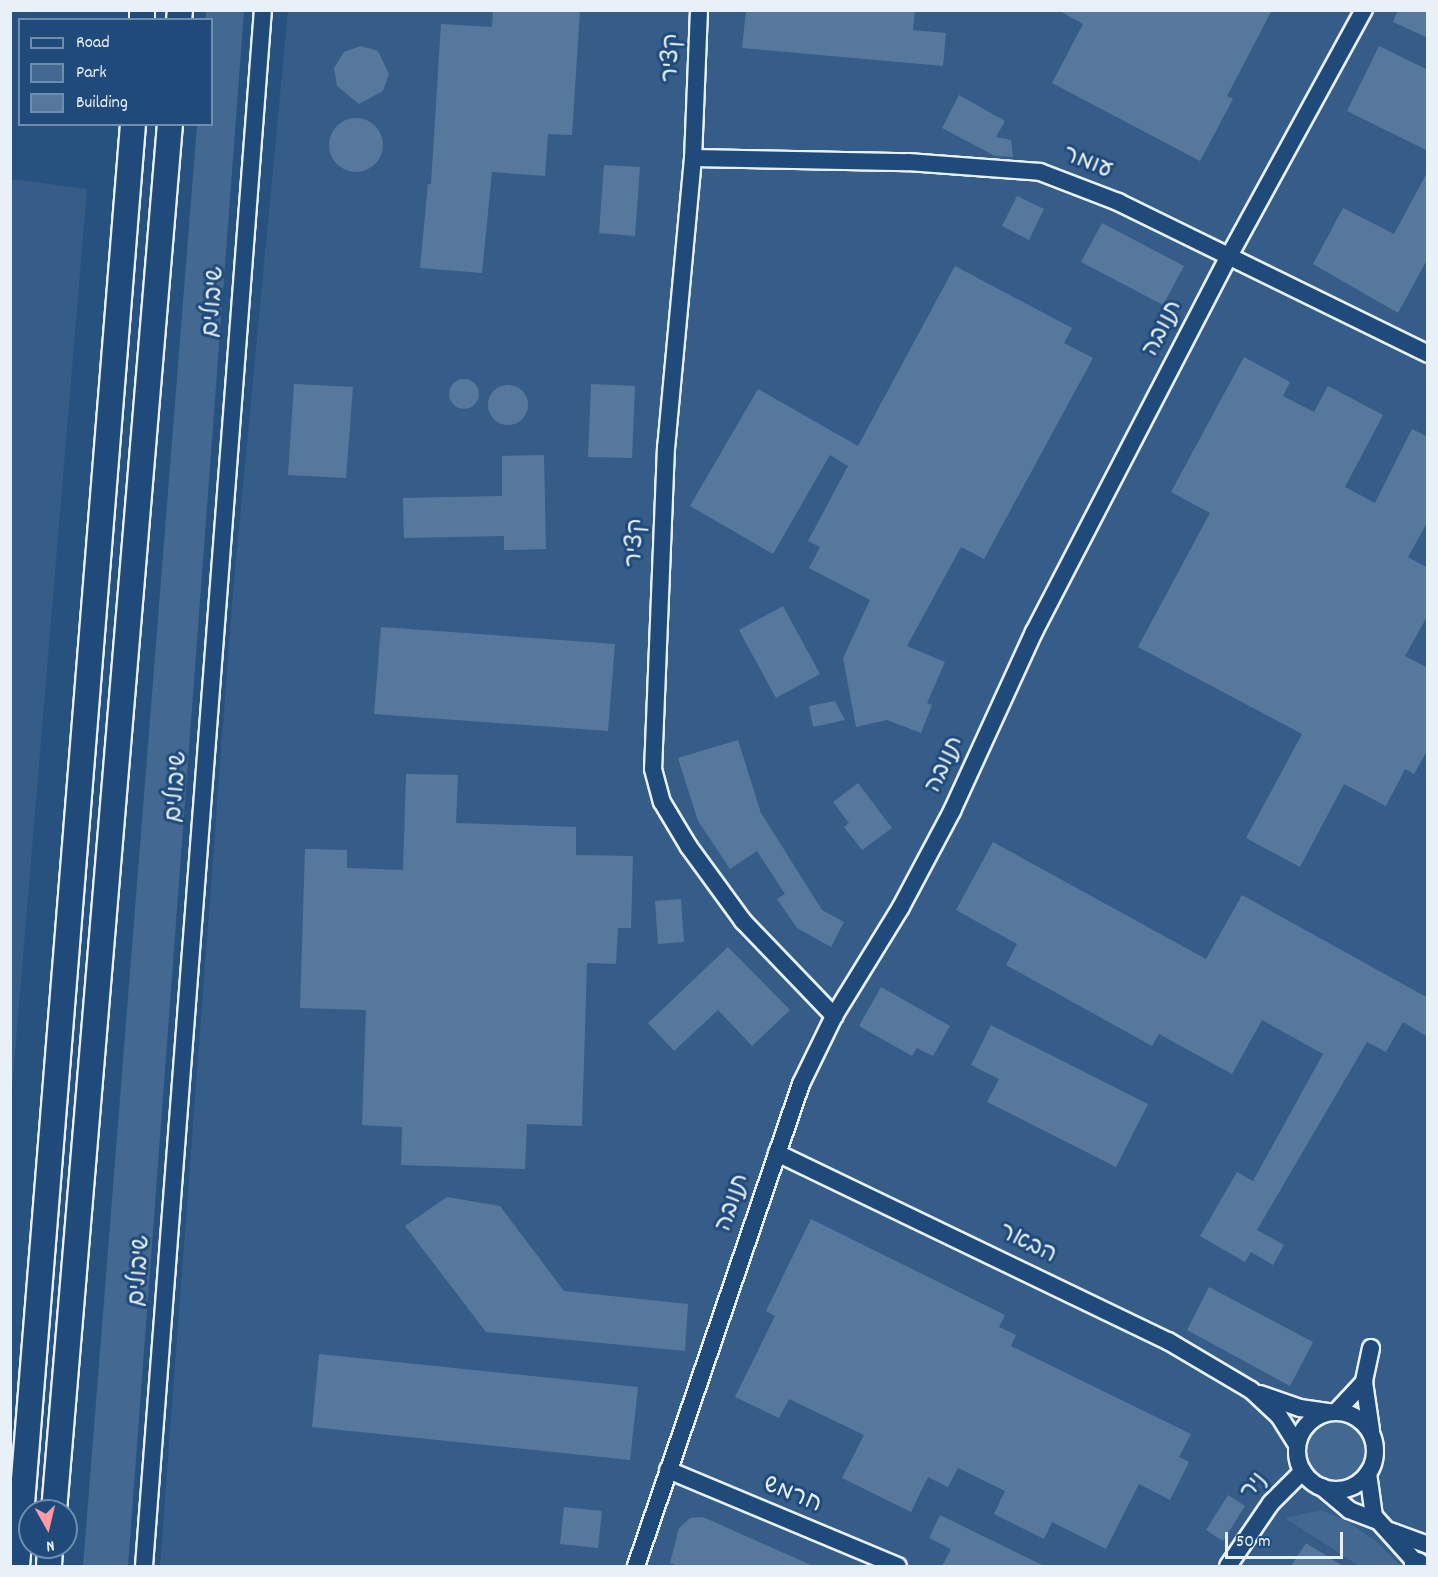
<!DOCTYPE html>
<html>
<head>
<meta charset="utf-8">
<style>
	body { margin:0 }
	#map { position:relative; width:1438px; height:1577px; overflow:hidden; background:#27517f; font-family:Dekko,"Playpen Sans Hebrew",sans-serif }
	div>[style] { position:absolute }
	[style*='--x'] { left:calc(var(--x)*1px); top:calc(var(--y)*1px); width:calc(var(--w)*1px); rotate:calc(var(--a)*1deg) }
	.built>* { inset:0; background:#355d88 }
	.green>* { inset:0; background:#436891 }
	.round { border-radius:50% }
	.building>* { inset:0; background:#57789d }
	.roads { filter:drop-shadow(2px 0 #e8f1f8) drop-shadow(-2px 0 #e8f1f8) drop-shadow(0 2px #e8f1f8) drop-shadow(0 -2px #e8f1f8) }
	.minor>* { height:16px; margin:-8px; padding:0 8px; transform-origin:8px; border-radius:8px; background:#1f4a7a }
	.minor>.ring { margin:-8px; padding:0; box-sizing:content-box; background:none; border:16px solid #1f4a7a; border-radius:50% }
	.highway>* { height:24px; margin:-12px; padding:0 12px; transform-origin:12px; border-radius:12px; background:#1f4a7a }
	span { translate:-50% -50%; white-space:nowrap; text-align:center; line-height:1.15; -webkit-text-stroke:6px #1f4a7a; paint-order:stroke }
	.street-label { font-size:24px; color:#e8f1f8 }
	.frame { position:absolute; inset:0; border:12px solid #e8f1f8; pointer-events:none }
	.legend { position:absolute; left:18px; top:18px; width:195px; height:108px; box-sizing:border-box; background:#1f4a7a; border:2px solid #6f8dac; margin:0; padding:8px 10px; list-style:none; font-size:18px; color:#e8f1f8 }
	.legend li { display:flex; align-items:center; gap:12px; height:30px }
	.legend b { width:30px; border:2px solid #6f8dac }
	.north { position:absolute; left:18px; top:1499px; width:60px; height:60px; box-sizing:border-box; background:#1f4a7a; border:2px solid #6f8dac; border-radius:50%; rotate:172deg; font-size:16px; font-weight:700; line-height:24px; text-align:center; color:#e8f1f8 }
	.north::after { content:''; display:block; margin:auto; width:21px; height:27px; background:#ff9aa2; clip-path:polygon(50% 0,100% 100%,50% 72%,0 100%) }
	.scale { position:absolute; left:1225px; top:1532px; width:118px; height:27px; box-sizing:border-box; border:3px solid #e8f1f8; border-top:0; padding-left:8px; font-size:18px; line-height:21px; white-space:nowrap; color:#e8f1f8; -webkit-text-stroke:4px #1f4a7a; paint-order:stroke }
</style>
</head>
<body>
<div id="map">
	<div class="built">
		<i style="clip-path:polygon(288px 11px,1427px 11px,1427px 1566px,160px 1566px,233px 592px)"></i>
		<i style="clip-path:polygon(11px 179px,87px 189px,11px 1101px,10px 179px)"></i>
	</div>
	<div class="green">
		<i style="clip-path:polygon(206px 11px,244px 11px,128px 1566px,83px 1566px,197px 125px,212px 124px,212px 20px,206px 19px)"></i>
		<i class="round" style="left:1304px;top:1418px;width:64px;height:64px"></i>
		<i style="clip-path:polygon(1321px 1510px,1348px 1522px,1376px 1541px,1401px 1566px,1359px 1566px,1285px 1518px)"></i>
	</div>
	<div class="building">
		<i style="clip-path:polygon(493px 10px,580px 10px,572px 135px,548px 134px,545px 176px,492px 172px,482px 273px,420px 268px,428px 184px,431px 184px,441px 24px,492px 27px)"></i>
		<i style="clip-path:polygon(746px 10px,915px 10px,913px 30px,946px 33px,943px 66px,742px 48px)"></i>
		<i style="clip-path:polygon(1058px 10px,1272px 10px,1227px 96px,1233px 99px,1200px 161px,1052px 83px,1083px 24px)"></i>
		<i style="clip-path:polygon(1398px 10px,1428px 10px,1428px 38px,1393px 22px)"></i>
		<i style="clip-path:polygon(361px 46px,378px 51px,389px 74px,383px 91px,359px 104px,337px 86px,334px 68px,344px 52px)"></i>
		<i style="clip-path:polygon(1379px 46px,1428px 70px,1428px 151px,1347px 111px)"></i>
		<i style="clip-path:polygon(959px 95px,1005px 121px,996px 137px,1011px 140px,1013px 157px,995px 156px,942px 128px)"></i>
		<i class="round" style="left:329px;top:118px;width:54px;height:54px"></i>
		<i style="clip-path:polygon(604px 165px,640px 167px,635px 236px,599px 233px)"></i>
		<i style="clip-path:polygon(1428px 171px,1428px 258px,1398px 313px,1313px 264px,1343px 208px,1394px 234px)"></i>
		<i style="clip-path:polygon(1017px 196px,1044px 209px,1029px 240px,1002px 226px)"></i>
		<i style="clip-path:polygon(1102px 223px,1184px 266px,1163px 305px,1081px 262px)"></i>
		<i style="clip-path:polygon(955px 266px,1072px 328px,1064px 343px,1093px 358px,984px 559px,961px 547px,907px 646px,945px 662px,927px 703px,932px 705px,921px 733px,887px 720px,856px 727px,843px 658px,870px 600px,809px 568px,820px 547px,808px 541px,848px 466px,830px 455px,773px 554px,690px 506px,758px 389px,858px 446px)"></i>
		<i style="clip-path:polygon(1244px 357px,1290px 382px,1283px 396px,1314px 412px,1328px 386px,1383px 415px,1345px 487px,1375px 503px,1412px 429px,1428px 437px,1428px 521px,1408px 557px,1428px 568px,1428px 615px,1405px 656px,1428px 668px,1428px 749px,1414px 774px,1405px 769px,1386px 806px,1344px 784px,1300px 867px,1246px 838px,1302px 734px,1138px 647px,1210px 513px,1171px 492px)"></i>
		<i class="round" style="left:449px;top:379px;width:30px;height:30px"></i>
		<i style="clip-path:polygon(294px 384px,353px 387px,346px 478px,288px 475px)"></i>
		<i style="clip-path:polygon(591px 384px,635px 386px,632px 458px,588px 457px)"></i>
		<i class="round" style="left:488px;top:385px;width:40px;height:40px"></i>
		<i style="clip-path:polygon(544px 455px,546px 549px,504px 550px,504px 536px,404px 538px,403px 498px,502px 496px,502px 456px)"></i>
		<i style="clip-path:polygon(783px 606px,820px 674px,776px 698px,739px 630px)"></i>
		<i style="clip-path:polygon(381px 627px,615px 644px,608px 731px,374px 714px)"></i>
		<i style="clip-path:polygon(835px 701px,845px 720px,813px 727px,809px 706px)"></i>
		<i style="clip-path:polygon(738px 740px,761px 813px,822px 910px,844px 922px,831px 947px,797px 928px,777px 899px,785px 894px,757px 851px,730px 869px,698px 821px,678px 758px)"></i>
		<i style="clip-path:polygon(406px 774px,458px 775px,456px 823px,576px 827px,576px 855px,633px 856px,631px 928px,618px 928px,616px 964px,587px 963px,582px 1126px,527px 1124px,525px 1169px,401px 1165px,402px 1127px,362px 1125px,366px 1010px,300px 1008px,305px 849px,347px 850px,347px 868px,403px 870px)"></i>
		<i style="clip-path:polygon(858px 783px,892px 828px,862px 850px,844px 827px,849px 823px,833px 802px)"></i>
		<i style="clip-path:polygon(993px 842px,1206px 959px,1242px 895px,1428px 998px,1428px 1037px,1403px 1022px,1386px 1052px,1367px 1042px,1302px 1153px,1257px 1230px,1284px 1245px,1273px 1265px,1251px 1252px,1245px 1262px,1200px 1236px,1237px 1172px,1253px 1181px,1323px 1054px,1262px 1020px,1232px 1074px,1159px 1034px,1152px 1046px,1006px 965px,1017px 944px,956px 910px)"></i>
		<i style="clip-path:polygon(681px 899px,684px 942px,658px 944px,655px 901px)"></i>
		<i style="clip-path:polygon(728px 947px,790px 1010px,752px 1046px,718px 1010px,674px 1051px,648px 1023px)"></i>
		<i style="clip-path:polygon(881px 987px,950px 1026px,933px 1056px,917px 1048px,912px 1056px,859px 1026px)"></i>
		<i style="clip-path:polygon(991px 1025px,1148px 1104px,1116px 1167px,987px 1102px,999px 1079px,971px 1065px)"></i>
		<i style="clip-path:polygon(447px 1197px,500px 1206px,564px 1291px,688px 1304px,685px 1351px,486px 1332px,405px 1226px)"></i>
		<i style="clip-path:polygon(811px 1219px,1005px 1315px,999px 1327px,1016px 1335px,1011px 1346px,1191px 1434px,1179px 1457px,1189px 1462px,1170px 1500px,1139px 1484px,1106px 1549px,1052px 1522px,1044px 1539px,994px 1514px,1005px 1491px,958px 1468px,948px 1487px,928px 1477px,911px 1512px,842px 1478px,864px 1435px,789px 1399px,779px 1418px,735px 1397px,775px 1316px,766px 1311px)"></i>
		<i style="clip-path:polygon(1209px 1287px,1313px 1342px,1290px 1386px,1187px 1330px)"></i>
		<i style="clip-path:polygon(319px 1354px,638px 1387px,630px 1460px,312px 1427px)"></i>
		<i style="clip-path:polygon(1228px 1495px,1245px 1506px,1223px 1541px,1206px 1530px)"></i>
		<i style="clip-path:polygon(564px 1507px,602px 1511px,598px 1548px,560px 1544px)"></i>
		<i style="clip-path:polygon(940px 1515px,1044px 1566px,942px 1566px,951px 1549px,929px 1538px)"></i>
		<i style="clip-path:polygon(703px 1517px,813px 1566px,679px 1566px,670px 1563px,679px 1528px,690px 1518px)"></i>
		<i style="clip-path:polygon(1306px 1543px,1343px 1566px,1291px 1566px)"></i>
	</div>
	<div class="roads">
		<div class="minor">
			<i style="--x:699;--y:10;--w:148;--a:92.3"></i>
			<i style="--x:693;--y:158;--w:290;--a:95.3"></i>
			<i style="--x:666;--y:447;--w:322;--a:92.3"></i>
			<i style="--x:653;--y:769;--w:34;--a:75"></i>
			<i style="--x:662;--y:802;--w:52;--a:59"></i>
			<i style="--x:689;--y:847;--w:92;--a:53.9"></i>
			<i style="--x:743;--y:921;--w:132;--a:46.2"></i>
			<i style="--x:693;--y:158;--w:215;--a:1.1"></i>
			<i style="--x:908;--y:162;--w:132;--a:4.3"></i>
			<i style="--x:1040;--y:172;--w:84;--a:21"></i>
			<i style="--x:1118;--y:202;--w:345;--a:26.1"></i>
			<i style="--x:777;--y:1153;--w:434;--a:25.7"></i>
			<i style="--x:1168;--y:1341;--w:96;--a:30.6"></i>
			<i style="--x:1251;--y:1390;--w:38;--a:43"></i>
			<i style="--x:1279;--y:1416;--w:34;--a:58"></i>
			<i style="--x:1371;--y:1348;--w:35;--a:102"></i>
			<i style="--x:1364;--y:1382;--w:49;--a:81.7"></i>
			<i style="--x:1260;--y:1394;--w:42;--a:19.3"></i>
			<i style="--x:1300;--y:1408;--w:28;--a:8"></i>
			<i style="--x:1337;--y:1411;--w:40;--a:-47"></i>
			<i class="ring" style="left:1297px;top:1412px;width:62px;height:62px"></i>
			<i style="--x:668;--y:1470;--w:249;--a:22.7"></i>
			<i style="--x:1368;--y:1473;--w:43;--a:82.1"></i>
			<i style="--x:1374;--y:1516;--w:67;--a:48"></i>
			<i style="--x:1322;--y:1487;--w:35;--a:40"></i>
			<i style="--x:1349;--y:1510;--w:31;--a:21"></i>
			<i style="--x:1390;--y:1531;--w:40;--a:20.2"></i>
			<i style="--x:144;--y:1566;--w:1561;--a:-85.63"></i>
			<i style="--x:636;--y:1566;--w:509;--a:-71.1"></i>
			<i style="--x:801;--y:1084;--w:76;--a:-64.1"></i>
			<i style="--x:834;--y:1016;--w:128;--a:-58.4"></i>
			<i style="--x:901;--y:907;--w:109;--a:-62"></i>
			<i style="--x:952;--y:811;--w:197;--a:-65.4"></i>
			<i style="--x:1034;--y:632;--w:421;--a:-62.6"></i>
			<i style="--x:1228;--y:258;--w:283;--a:-61.3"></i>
			<i style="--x:1228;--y:1566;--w:76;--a:-55.7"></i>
			<i style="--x:1271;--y:1503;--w:45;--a:-45"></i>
		</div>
		<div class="highway">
			<i style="--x:142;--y:20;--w:10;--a:-90"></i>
			<i style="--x:179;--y:20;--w:10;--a:-84"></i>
			<i style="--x:54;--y:1511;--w:1392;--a:-85.22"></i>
			<i style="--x:1417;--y:1565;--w:1;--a:45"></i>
			<i style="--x:17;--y:1566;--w:1447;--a:-85.4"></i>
			<i style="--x:49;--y:1566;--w:19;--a:-87"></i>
		</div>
	</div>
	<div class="street-label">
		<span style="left:673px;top:58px;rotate:-88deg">קציר</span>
		<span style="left:1087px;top:164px;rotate:21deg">עומר</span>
		<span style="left:215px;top:302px;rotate:-86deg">שיבולים</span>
		<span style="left:1164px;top:329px;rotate:-63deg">תנובה</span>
		<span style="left:637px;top:543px;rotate:-87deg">קציר</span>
		<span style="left:946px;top:765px;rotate:-65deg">תנובה</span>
		<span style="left:178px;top:787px;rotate:-86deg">שיבולים</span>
		<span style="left:734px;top:1203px;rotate:-71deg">תנובה</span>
		<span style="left:1027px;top:1245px;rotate:26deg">הבאר</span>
		<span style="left:141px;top:1271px;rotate:-86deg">שיבולים</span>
		<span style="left:1255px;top:1487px;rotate:-51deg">ניר</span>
		<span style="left:792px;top:1496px;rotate:22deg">חרמש</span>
	</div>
	<div class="frame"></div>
	<ul class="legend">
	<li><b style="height:8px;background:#1f4a7a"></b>Road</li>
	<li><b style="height:16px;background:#436891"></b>Park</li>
	<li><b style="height:16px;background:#57789d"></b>Building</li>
	</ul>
	<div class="north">N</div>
	<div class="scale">50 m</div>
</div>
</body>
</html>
